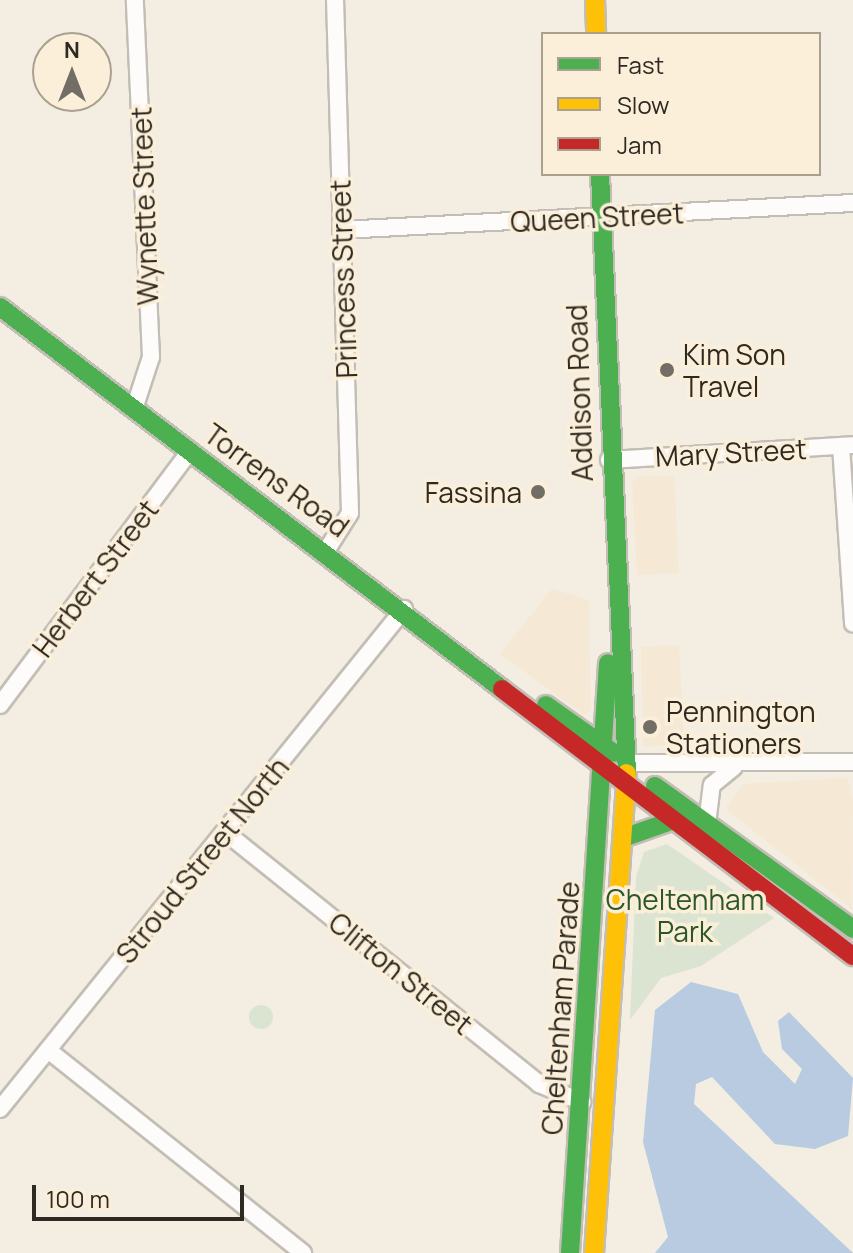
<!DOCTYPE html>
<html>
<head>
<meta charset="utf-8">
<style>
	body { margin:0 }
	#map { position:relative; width:853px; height:1253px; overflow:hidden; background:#f3ede2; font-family:Manrope,sans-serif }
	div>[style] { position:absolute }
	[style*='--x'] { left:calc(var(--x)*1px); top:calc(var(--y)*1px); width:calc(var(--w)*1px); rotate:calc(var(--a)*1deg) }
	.built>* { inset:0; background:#f5e9d5 }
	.green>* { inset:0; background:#dae4d1 }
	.round { border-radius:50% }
	.water>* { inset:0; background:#b8cbe1 }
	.roads { filter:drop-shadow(2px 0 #c3beb5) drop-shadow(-2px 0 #c3beb5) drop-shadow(0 2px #c3beb5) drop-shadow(0 -2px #c3beb5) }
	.street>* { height:16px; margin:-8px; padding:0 8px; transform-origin:8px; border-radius:8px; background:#fdfcfb }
	.fast>* { height:18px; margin:-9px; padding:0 9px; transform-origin:9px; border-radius:9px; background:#4caf50 }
	.slow>* { height:18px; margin:-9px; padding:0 9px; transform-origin:9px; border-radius:9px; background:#ffc107 }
	.jam>* { height:18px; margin:-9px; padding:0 9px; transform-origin:9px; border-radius:9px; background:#c62828 }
	.dots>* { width:22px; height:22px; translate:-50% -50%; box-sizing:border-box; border:4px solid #fbefda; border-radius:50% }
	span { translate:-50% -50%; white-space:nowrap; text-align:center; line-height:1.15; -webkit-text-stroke:7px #fbefda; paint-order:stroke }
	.street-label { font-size:28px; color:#2e2921 }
	.poi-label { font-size:28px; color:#2e2921 }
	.left { translate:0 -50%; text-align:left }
	.right { translate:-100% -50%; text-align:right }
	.park-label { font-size:28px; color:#2a5828 }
	.legend { position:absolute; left:541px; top:32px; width:280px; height:144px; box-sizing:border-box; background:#fbefda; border:2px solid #a9a090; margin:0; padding:10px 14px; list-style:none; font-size:24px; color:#2e2921 }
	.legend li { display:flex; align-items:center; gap:16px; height:40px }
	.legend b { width:40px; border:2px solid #a9a090 }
	.north { position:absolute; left:32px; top:32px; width:80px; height:80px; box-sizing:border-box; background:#fbefda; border:2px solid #a9a090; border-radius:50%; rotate:0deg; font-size:22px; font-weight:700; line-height:32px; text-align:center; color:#2e2921 }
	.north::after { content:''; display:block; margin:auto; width:28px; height:36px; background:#736e65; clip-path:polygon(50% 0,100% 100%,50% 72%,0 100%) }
	.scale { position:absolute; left:32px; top:1185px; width:212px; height:36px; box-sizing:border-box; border:4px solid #2e2921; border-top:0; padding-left:10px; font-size:24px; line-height:28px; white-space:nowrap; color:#2e2921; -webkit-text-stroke:6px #fbefda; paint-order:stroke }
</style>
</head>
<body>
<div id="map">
	<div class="built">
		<i style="clip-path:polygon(639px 476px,674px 476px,679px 573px,637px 575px,632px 482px)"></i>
		<i style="clip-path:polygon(552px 589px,589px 600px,591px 710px,584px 715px,500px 654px)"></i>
		<i style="clip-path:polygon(679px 645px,684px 744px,643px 747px,641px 647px)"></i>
		<i style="clip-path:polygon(847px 778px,853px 801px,852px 909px,726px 809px,743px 784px)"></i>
	</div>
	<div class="green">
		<i style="clip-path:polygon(667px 844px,774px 918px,701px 966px,661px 978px,630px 1020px,636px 877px,644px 852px)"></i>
		<i class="round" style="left:249px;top:1005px;width:24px;height:24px"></i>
	</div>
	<div class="water">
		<i style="clip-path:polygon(691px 982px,738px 994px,763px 1052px,795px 1084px,802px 1069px,782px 1049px,778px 1021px,789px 1012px,853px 1078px,848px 1136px,815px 1149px,775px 1144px,712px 1077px,696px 1084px,694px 1104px,853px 1253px,655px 1253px,668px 1237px,643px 1142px,655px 1010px)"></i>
	</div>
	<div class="roads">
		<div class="street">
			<i style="--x:341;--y:230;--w:513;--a:-3.02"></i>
			<i style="--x:134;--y:409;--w:55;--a:-71.9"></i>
			<i style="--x:151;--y:357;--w:357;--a:-92.6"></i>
			<i style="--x:841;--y:446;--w:178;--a:86.1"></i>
			<i style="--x:609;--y:460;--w:244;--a:-3.5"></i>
			<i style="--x:326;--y:551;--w:45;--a:-57.7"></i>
			<i style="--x:350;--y:513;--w:513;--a:-91.67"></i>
			<i style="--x:0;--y:705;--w:317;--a:-53.2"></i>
			<i style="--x:628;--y:763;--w:225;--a:-0.3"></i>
			<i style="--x:707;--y:824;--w:39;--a:-83"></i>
			<i style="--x:712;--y:785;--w:28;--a:-39"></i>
			<i style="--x:225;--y:832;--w:403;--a:38.7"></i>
			<i style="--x:539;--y:1084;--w:47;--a:22.7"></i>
			<i style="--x:48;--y:1050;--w:326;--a:38.5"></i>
			<i style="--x:0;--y:1109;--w:643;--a:-51.06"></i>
		</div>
		<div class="fast">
			<i style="--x:600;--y:174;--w:600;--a:87.42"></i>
			<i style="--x:0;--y:307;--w:631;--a:37.27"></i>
			<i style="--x:546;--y:705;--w:83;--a:35.2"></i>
			<i style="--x:655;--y:786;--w:244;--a:35.8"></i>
			<i style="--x:623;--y:838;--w:54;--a:-19.4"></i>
			<i style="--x:570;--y:1253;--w:591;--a:-86.31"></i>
		</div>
		<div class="slow">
			<i style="--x:595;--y:0;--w:34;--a:88"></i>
			<i style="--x:594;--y:1253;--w:481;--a:-86.1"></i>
		</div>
		<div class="jam">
			<i style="--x:502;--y:689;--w:441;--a:37.3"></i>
		</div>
	</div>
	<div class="dots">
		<i style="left:667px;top:370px;background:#736e65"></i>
		<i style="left:538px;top:492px;background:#736e65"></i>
		<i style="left:650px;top:727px;background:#736e65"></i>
	</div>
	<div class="street-label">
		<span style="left:144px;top:206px;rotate:-92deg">Wynette Street</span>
		<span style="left:597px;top:217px;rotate:-3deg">Queen Street</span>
		<span style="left:343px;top:279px;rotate:-92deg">Princess Street</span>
		<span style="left:579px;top:393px;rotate:-92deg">Addison Road</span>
		<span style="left:731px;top:452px;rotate:-3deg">Mary Street</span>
		<span style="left:277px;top:480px;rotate:36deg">Torrens Road</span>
		<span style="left:95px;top:578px;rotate:-53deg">Herbert Street</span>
		<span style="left:202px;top:860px;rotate:-51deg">Stroud Street North</span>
		<span style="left:401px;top:973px;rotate:39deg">Clifton Street</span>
		<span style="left:560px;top:1008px;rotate:-86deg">Cheltenham Parade</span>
	</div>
	<div class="poi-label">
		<span class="left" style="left:683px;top:370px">Kim Son<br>Travel</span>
		<span class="right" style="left:522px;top:492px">Fassina</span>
		<span class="left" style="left:666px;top:727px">Pennington<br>Stationers</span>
	</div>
	<div class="park-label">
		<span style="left:685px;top:915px">Cheltenham<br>Park</span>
	</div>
	<ul class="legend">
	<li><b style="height:10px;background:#4caf50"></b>Fast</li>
	<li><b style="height:10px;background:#ffc107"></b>Slow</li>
	<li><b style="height:10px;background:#c62828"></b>Jam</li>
	</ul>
	<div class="north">N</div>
	<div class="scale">100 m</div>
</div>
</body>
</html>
